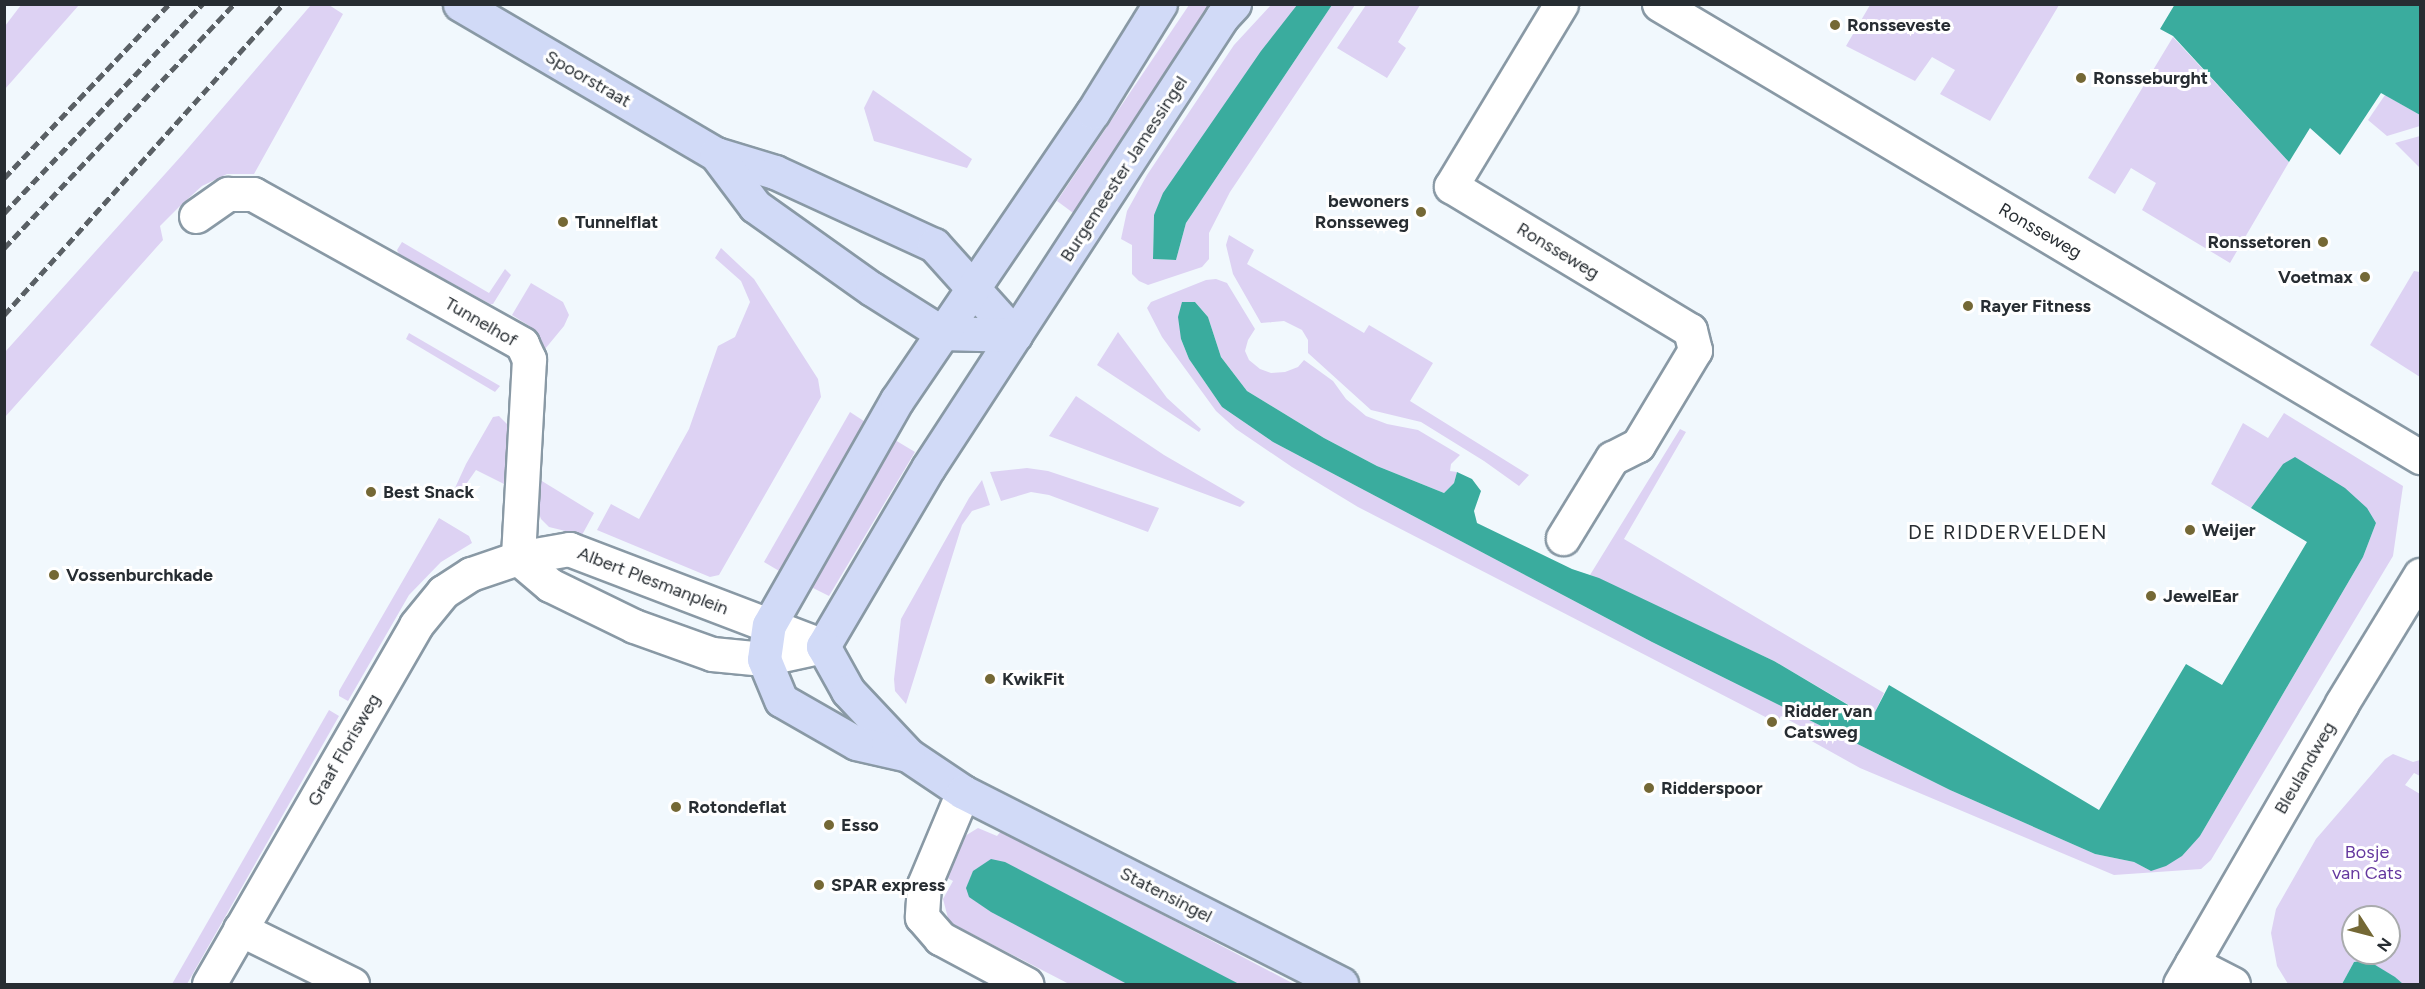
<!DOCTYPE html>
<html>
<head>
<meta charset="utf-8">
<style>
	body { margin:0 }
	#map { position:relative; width:2425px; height:989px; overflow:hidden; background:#f1f8fd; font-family:Figtree,sans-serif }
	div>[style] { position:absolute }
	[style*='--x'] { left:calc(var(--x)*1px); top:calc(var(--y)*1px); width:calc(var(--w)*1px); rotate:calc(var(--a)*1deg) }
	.green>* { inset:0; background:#ddd2f3 }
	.water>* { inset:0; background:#3aac9e }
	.roads { filter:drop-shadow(2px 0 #8999a5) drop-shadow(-2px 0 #8999a5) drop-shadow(0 2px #8999a5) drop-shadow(0 -2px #8999a5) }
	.minor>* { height:33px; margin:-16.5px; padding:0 16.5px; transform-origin:16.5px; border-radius:16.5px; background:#fff }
	.major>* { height:33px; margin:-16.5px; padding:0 16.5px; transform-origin:16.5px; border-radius:16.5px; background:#d1daf7 }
	.rail>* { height:4.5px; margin-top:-2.25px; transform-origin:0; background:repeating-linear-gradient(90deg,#5a6065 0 9px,transparent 0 13.5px) }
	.dots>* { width:16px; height:16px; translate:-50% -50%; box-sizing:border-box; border:3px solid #fff; border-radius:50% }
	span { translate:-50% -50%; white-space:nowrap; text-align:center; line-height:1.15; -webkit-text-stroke:6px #fff; paint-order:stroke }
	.poi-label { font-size:18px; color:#272d32; font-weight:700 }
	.left { translate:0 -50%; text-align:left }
	.right { translate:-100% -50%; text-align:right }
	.street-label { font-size:18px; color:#272d32 }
	.park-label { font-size:18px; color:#65389f }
	.neighbourhood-label { font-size:20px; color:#272d32; letter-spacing:1.5px }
	.frame { position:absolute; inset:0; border:6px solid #272d32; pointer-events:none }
	.north { position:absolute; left:2341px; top:905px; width:60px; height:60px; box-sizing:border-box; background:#fff; border:2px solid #a9abad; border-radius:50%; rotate:126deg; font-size:16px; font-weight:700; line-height:24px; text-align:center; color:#272d32 }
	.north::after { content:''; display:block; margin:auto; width:21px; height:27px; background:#746835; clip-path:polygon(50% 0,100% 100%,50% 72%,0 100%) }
</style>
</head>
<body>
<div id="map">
	<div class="green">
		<i style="clip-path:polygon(21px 5px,79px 5px,5px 89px,5px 26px)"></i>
		<i style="clip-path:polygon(311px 5px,329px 5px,343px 14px,254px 174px,227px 174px,202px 186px,179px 207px,160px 226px,163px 240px,5px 417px,5px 352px,183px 154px)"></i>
		<i style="clip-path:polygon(1189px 5px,1226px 5px,1080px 218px,1057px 201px)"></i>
		<i style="clip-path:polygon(1271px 5px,1297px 5px,1154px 215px,1153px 259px,1176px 260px,1186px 223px,1332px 5px,1355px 5px,1230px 192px,1209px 233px,1209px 259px,1202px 267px,1148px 285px,1139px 281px,1132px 274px,1132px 245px,1121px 239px,1127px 211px,1147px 175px,1234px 45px)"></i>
		<i style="clip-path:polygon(1366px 5px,1420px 5px,1398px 42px,1406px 48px,1387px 78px,1337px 48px)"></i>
		<i style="clip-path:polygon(1870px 5px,1870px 4px,2059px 5px,1990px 121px,1940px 94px,1955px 70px,1932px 57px,1915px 81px,1846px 46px)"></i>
		<i style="clip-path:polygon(2173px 37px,2289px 162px,2230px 263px,2142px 210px,2156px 183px,2131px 168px,2115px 194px,2088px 178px)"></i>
		<i style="clip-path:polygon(873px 90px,972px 159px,967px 168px,874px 141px,864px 108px)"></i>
		<i style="clip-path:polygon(2385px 95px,2420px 115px,2420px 126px,2387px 136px,2368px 120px)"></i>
		<i style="clip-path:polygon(2420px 136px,2420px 168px,2395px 143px)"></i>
		<i style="clip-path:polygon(1229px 235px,1254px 250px,1247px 264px,1364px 333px,1369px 325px,1433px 363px,1410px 401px,1529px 475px,1519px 486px,1484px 461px,1421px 422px,1371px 410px,1308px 353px,1308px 340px,1302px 330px,1284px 321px,1261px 323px,1233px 274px,1226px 245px)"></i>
		<i style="clip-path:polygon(402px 242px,489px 293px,505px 269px,511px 275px,493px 304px,490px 304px,399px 254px,397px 250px)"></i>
		<i style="clip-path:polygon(721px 248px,754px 279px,818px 379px,821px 397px,719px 575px,710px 577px,597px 530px,611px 504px,639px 519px,689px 429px,718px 346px,735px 337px,750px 302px,741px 281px,715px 258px)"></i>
		<i style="clip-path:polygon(2414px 271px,2420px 272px,2420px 377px,2370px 345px)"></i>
		<i style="clip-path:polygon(1216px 279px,1227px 283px,1255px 329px,1248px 340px,1245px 351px,1249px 360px,1260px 369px,1271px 373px,1285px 372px,1298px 367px,1304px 360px,1333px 381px,1346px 399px,1366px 416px,1387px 424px,1418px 430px,1460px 455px,1451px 464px,1450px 471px,1457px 472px,1454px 483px,1444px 493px,1377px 466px,1324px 438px,1247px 391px,1221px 357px,1208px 317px,1195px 302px,1186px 303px,1181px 339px,1189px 359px,1222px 407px,1273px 442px,1652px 642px,1950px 790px,2095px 854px,2134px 862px,2151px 871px,2200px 836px,2363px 557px,2376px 523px,2283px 464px,2251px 508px,2211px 484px,2243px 423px,2268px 438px,2284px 413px,2403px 486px,2393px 556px,2211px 860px,2201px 869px,2114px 875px,1860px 768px,1799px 734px,1802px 727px,1781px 716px,1777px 723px,1358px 507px,1292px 467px,1236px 429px,1216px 411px,1162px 337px,1147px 308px,1151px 302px,1206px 280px)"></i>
		<i style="clip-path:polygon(531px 283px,563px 302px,569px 315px,564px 326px,545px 349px,531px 327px,512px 315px)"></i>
		<i style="clip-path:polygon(1118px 332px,1167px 398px,1201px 429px,1199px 432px,1097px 365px)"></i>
		<i style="clip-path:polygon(409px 333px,500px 386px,495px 392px,406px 339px)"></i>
		<i style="clip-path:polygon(1076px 396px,1164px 455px,1245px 502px,1240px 507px,1049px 436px)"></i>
		<i style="clip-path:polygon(850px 412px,873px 427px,786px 575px,764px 562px)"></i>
		<i style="clip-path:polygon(499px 416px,509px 426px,506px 485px,476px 470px,462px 490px,455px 488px,466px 464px,493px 417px)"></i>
		<i style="clip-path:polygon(1680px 429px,1686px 432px,1624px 539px,1884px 693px,1875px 712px,1866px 715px,1774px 661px,1590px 575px)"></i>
		<i style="clip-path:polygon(890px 437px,915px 452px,829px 596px,805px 584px)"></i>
		<i style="clip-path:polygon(1027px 468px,1048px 471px,1159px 508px,1148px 532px,1049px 495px,1031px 492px,1001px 501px,990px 472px)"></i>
		<i style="clip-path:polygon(537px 478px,594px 513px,582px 535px,549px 527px,541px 519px,535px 503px)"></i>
		<i style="clip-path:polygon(982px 480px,990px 505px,972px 511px,962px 525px,906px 704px,895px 691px,894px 679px,901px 619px,969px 498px)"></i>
		<i style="clip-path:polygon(439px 518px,469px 536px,472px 543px,441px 562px,409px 595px,348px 701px,339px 696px,339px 691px)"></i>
		<i style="clip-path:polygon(329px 710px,339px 716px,187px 984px,172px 984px)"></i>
		<i style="clip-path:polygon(evenodd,2393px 754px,2413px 762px,2420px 760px,2420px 776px,2414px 773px,2405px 785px,2420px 794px,2420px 984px,2403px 984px,2367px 960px,2354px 962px,2342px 984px,2288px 984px,2277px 966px,2271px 933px,2276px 909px,2316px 839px,2385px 759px,2393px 754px,2353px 917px,2389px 917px,2389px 953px,2353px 953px,2353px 917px)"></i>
		<i style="clip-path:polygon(978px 828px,997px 836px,1002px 830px,1294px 984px,1069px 984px,949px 922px,943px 899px,953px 881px,942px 875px,960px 839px)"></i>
	</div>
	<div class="water">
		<i style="clip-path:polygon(2175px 4px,2420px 5px,2420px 115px,2381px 93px,2340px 155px,2310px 128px,2289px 162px,2173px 36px,2160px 29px)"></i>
		<i style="clip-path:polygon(1297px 5px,1332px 5px,1186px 223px,1176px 260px,1153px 259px,1154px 215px,1163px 193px,1261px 51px)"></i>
		<i style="clip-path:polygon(1182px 302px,1195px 302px,1208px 317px,1221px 357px,1247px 391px,1324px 438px,1377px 466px,1444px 493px,1454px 483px,1457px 472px,1472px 479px,1481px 491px,1474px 511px,1477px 523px,1572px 569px,1599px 578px,1774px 661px,1865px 715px,1875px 712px,1889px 685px,2099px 810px,2186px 664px,2222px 685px,2307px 542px,2251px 508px,2283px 464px,2295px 457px,2345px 488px,2367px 508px,2376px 523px,2363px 557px,2200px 836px,2182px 856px,2166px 866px,2151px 871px,2134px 862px,2095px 854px,1950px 790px,1652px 642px,1273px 442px,1222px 407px,1189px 359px,1181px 339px,1178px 317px)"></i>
		<i style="clip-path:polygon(991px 859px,1005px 862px,1239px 984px,1127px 984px,991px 912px,969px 897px,966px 888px,973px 871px)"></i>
		<i style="clip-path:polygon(2367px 960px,2395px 977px,2403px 984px,2342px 984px,2354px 962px)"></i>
	</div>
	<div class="roads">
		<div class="minor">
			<i style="--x:1561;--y:4;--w:213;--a:121.1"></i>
			<i style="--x:1451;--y:186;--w:279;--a:31.1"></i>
			<i style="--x:1690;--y:330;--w:21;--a:76"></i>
			<i style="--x:1695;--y:350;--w:111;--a:121"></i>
			<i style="--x:1638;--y:445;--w:29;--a:153"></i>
			<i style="--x:1612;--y:458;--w:94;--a:121.5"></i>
			<i style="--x:1659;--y:4;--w:886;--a:30.76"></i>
			<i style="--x:196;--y:216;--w:39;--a:-35"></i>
			<i style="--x:228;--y:194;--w:25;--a:0"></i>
			<i style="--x:253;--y:194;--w:308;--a:29.1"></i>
			<i style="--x:522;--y:344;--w:17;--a:65"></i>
			<i style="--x:529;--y:359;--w:199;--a:93.2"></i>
			<i style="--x:518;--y:558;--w:42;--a:40.2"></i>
			<i style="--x:550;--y:585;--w:93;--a:26"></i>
			<i style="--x:634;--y:626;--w:83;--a:19.7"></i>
			<i style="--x:712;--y:654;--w:52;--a:5.5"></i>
			<i style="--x:764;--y:659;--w:60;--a:-12.4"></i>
			<i style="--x:963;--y:792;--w:101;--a:112.8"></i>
			<i style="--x:924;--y:885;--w:32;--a:94"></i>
			<i style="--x:922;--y:917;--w:28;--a:49"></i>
			<i style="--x:940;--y:938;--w:98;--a:28.1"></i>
			<i style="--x:240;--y:929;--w:125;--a:26.2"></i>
			<i style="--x:2192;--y:963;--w:46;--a:27.1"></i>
			<i style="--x:209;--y:984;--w:414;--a:-60"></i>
			<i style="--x:416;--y:625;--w:43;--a:-50.7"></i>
			<i style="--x:443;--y:592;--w:33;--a:-33"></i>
			<i style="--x:471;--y:574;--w:50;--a:-18.8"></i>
			<i style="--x:518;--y:558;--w:52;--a:-10"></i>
			<i style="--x:569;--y:549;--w:272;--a:20.9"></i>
			<i style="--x:2180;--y:984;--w:324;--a:-60"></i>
			<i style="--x:2342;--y:703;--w:150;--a:-58.6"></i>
		</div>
		<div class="major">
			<i style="--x:460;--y:4;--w:297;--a:30.4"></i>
			<i style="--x:716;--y:154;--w:62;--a:17"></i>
			<i style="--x:775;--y:172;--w:175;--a:24.7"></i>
			<i style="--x:934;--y:245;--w:121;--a:48"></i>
			<i style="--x:1234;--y:4;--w:18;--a:133"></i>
			<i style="--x:1222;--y:17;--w:538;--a:123.1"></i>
			<i style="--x:928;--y:468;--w:207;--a:120.5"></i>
			<i style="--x:823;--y:646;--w:51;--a:60.9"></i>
			<i style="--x:848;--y:691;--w:88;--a:46.8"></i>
			<i style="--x:908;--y:755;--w:66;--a:33.9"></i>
			<i style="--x:963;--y:792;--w:424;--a:26.9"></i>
			<i style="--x:716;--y:154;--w:65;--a:53.1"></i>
			<i style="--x:755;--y:206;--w:143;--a:35.4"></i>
			<i style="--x:872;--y:289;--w:83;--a:32.2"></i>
			<i style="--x:942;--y:333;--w:73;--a:1.6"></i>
			<i style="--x:908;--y:755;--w:53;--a:-167"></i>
			<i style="--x:856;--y:743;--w:86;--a:-150.2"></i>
			<i style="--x:781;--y:700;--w:44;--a:-112.5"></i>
			<i style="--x:764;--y:659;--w:34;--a:-82"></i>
			<i style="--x:769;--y:625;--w:259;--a:-60.4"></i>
			<i style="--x:897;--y:400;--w:348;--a:-55.8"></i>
			<i style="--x:1093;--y:112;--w:127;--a:-58.2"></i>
		</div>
	</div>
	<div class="rail">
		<i style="--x:4;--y:178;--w:240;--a:-46.5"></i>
		<i style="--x:4;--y:213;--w:288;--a:-46.5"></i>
		<i style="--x:4;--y:248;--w:335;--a:-46.7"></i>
		<i style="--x:4;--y:315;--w:418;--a:-48.1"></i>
	</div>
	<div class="dots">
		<i style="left:1835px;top:25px;background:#746835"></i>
		<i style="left:2081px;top:78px;background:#746835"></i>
		<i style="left:1421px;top:212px;background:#746835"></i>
		<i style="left:563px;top:222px;background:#746835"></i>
		<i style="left:2323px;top:242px;background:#746835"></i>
		<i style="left:2365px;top:277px;background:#746835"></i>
		<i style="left:1968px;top:306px;background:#746835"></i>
		<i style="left:371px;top:492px;background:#746835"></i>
		<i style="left:2190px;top:530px;background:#746835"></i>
		<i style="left:54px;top:575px;background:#746835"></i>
		<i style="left:2151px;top:596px;background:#746835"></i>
		<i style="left:990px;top:679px;background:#746835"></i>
		<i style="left:1772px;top:722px;background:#746835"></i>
		<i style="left:1649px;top:788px;background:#746835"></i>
		<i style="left:676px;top:807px;background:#746835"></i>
		<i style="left:829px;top:825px;background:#746835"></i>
		<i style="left:819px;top:885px;background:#746835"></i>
	</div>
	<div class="poi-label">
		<span class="left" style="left:1847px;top:25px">Ronsseveste</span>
		<span class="left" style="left:2093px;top:78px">Ronsseburght</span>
		<span class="right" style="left:1409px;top:212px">bewoners<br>Ronsseweg</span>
		<span class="left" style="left:575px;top:222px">Tunnelflat</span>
		<span class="right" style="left:2311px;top:242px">Ronssetoren</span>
		<span class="right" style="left:2353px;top:277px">Voetmax</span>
		<span class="left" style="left:1980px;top:306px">Rayer Fitness</span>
		<span class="left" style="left:383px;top:492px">Best Snack</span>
		<span class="left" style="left:2202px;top:530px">Weijer</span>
		<span class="left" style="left:66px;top:575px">Vossenburchkade</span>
		<span class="left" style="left:2163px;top:596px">JewelEar</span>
		<span class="left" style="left:1002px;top:679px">KwikFit</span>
		<span class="left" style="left:1784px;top:722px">Ridder van<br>Catsweg</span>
		<span class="left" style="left:1661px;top:788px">Ridderspoor</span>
		<span class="left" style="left:688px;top:807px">Rotondeflat</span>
		<span class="left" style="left:841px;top:825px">Esso</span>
		<span class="left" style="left:831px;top:885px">SPAR express</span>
	</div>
	<div class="street-label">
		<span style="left:588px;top:79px;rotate:30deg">Spoorstraat</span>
		<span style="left:1124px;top:169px;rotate:-57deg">Burgemeester Jamessingel</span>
		<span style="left:2040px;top:231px;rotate:30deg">Ronsseweg</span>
		<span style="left:1558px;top:251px;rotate:31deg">Ronsseweg</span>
		<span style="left:481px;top:322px;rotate:30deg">Tunnelhof</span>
		<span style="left:653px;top:581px;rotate:21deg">Albert Plesmanplein</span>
		<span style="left:344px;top:750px;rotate:-60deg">Graaf Florisweg</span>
		<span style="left:2305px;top:768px;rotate:-60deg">Bleulandweg</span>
		<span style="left:1166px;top:895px;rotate:27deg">Statensingel</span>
	</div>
	<div class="park-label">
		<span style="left:2367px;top:863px">Bosje<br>van Cats</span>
	</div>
	<div class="neighbourhood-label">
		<span style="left:2008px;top:532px">DE RIDDERVELDEN</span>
	</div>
	<div class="frame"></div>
	<div class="north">N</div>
</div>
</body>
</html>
